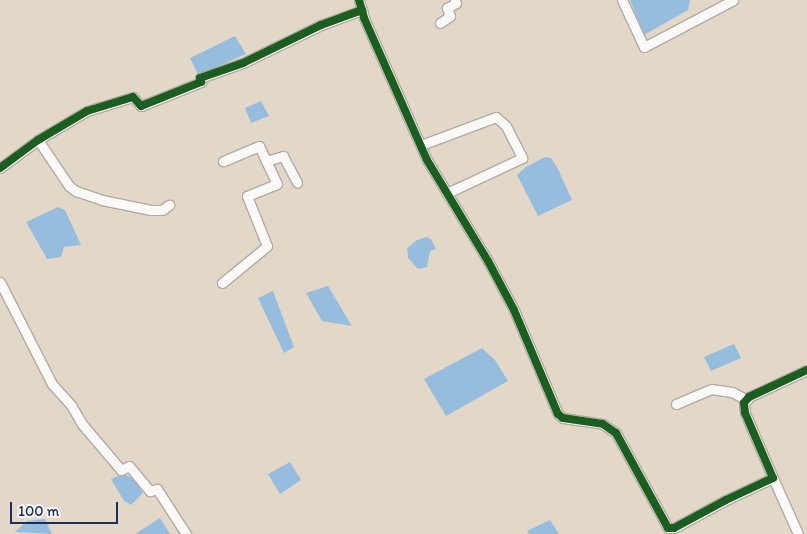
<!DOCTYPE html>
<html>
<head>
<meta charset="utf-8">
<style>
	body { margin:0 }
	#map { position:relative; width:807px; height:534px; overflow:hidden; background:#e3d8c7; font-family:Itim,sans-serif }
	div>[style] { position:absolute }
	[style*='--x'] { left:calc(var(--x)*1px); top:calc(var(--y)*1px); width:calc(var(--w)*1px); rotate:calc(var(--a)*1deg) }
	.water>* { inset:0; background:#97bdde }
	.roads { filter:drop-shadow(1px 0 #b1aba5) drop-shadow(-1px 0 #b1aba5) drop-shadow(0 1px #b1aba5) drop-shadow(0 -1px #b1aba5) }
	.minor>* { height:9px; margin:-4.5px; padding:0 4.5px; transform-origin:4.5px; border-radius:4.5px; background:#fbf9f7 }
	.cycleway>* { height:8px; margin:-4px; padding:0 4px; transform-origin:4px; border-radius:4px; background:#1b5e20 }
	span { translate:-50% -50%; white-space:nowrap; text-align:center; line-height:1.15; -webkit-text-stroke:4px #f6f6f2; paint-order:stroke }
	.scale { position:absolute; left:10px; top:502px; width:108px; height:22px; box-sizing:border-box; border:2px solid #1b2f5e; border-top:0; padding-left:6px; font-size:15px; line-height:18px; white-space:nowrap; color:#1b2f5e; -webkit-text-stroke:4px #f6f6f2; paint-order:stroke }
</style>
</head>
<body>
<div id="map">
	<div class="water">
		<i style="clip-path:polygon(630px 0,690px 0,688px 10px,644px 35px)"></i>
		<i style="clip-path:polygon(235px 36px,246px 54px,198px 75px,190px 58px)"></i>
		<i style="clip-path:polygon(261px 101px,269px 116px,251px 123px,245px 108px)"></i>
		<i style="clip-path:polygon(545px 157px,551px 158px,558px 169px,572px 200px,538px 216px,517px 175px,526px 167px)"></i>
		<i style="clip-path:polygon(58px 207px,65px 210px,81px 245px,64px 247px,61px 257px,47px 259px,26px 222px)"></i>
		<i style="clip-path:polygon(427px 237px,431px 239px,436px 249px,430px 251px,427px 267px,418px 269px,408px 258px,407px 248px,417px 240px)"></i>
		<i style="clip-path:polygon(328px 286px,352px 326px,322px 321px,306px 293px)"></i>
		<i style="clip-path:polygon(273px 291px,294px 347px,284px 353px,258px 298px)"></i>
		<i style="clip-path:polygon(734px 344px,741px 358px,711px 371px,704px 357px)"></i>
		<i style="clip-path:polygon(482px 348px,495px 360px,508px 381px,446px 416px,424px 379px)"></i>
		<i style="clip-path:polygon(290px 462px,301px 480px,280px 494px,268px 474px)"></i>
		<i style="clip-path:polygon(122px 474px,134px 478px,143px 493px,131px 505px,124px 501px,111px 479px)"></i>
		<i style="clip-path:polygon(160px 518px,170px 534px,135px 534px)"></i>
		<i style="clip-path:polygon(45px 519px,52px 534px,15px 532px,27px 521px)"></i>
		<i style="clip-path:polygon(550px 520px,559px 534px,529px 534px,527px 531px)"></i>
	</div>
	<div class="roads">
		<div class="minor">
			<i style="--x:359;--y:0;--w:19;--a:74"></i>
			<i style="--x:364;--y:18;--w:155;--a:66.1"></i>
			<i style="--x:427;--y:160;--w:118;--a:58.9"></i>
			<i style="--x:488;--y:261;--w:55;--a:62"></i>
			<i style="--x:514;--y:310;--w:113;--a:67.1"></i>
			<i style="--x:558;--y:414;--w:6;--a:39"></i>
			<i style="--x:563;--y:418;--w:40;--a:8.5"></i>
			<i style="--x:603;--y:424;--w:16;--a:35"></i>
			<i style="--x:616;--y:433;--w:108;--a:61.3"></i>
			<i style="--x:668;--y:528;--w:6;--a:0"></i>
			<i style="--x:674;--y:528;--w:59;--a:-28.3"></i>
			<i style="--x:726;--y:500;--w:52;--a:-25.1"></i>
			<i style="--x:773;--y:478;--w:71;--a:-113.3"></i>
			<i style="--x:745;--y:413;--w:10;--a:-96"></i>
			<i style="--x:744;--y:403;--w:8;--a:-50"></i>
			<i style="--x:749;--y:397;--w:64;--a:-25"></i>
			<i style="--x:622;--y:0;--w:52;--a:64.9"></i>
			<i style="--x:644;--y:47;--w:101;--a:-27.8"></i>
			<i style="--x:440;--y:23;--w:12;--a:-35"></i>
			<i style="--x:450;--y:16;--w:9;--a:-111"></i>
			<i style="--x:447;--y:8;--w:10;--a:-29"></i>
			<i style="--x:456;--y:3;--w:3;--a:-108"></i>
			<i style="--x:38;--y:140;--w:55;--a:56"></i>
			<i style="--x:69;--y:186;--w:9;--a:36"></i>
			<i style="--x:76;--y:191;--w:28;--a:19"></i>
			<i style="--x:102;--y:200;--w:50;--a:11.5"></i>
			<i style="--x:151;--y:210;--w:11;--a:0"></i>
			<i style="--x:162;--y:210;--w:9;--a:-36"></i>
			<i style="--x:421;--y:145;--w:80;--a:-20.5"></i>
			<i style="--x:496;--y:117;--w:13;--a:42"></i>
			<i style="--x:506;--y:126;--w:36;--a:63"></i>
			<i style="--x:522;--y:158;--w:83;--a:155"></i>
			<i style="--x:266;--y:161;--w:18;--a:-16"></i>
			<i style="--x:283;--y:156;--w:30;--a:62"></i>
			<i style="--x:0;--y:168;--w:47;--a:-36.4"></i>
			<i style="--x:38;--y:140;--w:57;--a:-30.6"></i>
			<i style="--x:87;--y:111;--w:48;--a:-16.9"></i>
			<i style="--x:133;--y:97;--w:12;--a:48"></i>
			<i style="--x:141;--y:106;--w:65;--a:-21.8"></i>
			<i style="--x:201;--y:82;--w:4;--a:-104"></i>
			<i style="--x:200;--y:78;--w:46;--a:-19.2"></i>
			<i style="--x:243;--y:63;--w:87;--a:-26"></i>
			<i style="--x:321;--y:25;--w:44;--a:-20.1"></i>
			<i style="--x:0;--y:282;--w:114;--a:63"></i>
			<i style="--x:52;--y:384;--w:28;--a:48"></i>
			<i style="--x:71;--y:405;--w:22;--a:60"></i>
			<i style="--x:82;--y:424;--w:60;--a:49.7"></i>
			<i style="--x:121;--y:470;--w:9;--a:-27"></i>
			<i style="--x:129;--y:466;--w:33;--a:50"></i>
			<i style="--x:150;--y:491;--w:7;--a:-16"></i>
			<i style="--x:157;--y:489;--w:54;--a:57.2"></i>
			<i style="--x:222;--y:283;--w:58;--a:-39.4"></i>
			<i style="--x:267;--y:246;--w:54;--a:-111.8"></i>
			<i style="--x:247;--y:196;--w:32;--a:-22"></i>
			<i style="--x:277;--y:184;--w:42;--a:-115.3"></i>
			<i style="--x:259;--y:146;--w:39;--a:157"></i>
			<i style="--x:676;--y:404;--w:38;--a:-23"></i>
			<i style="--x:711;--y:389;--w:21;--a:8"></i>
			<i style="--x:732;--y:392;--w:17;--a:28"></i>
			<i style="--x:773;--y:478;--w:61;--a:65.9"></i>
		</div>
	</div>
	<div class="cycleway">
		<i style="--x:359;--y:0;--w:19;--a:74"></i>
		<i style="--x:364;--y:18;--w:155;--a:66.1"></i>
		<i style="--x:427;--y:160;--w:118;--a:58.9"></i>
		<i style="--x:488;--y:261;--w:55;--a:62"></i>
		<i style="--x:514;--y:310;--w:113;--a:67.1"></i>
		<i style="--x:558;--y:414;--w:6;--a:39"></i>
		<i style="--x:563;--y:418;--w:40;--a:8.5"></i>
		<i style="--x:603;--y:424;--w:16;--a:35"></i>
		<i style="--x:616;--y:433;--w:108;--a:61.3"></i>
		<i style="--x:668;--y:528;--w:6;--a:0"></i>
		<i style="--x:674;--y:528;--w:59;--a:-28.3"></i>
		<i style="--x:726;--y:500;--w:52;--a:-25.1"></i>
		<i style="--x:773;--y:478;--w:71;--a:-113.3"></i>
		<i style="--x:745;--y:413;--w:10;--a:-96"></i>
		<i style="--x:744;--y:403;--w:8;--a:-50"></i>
		<i style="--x:749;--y:397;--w:64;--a:-25"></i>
		<i style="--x:0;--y:168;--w:47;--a:-36.4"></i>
		<i style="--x:38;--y:140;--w:57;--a:-30.6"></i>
		<i style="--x:87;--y:111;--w:48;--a:-16.9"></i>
		<i style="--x:133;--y:97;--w:12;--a:48"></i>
		<i style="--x:141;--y:106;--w:65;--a:-21.8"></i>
		<i style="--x:201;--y:82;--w:4;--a:-104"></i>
		<i style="--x:200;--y:78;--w:46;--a:-19.2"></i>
		<i style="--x:243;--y:63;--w:87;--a:-26"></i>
		<i style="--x:321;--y:25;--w:44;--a:-20.1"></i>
	</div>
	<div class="scale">100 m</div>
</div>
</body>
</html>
